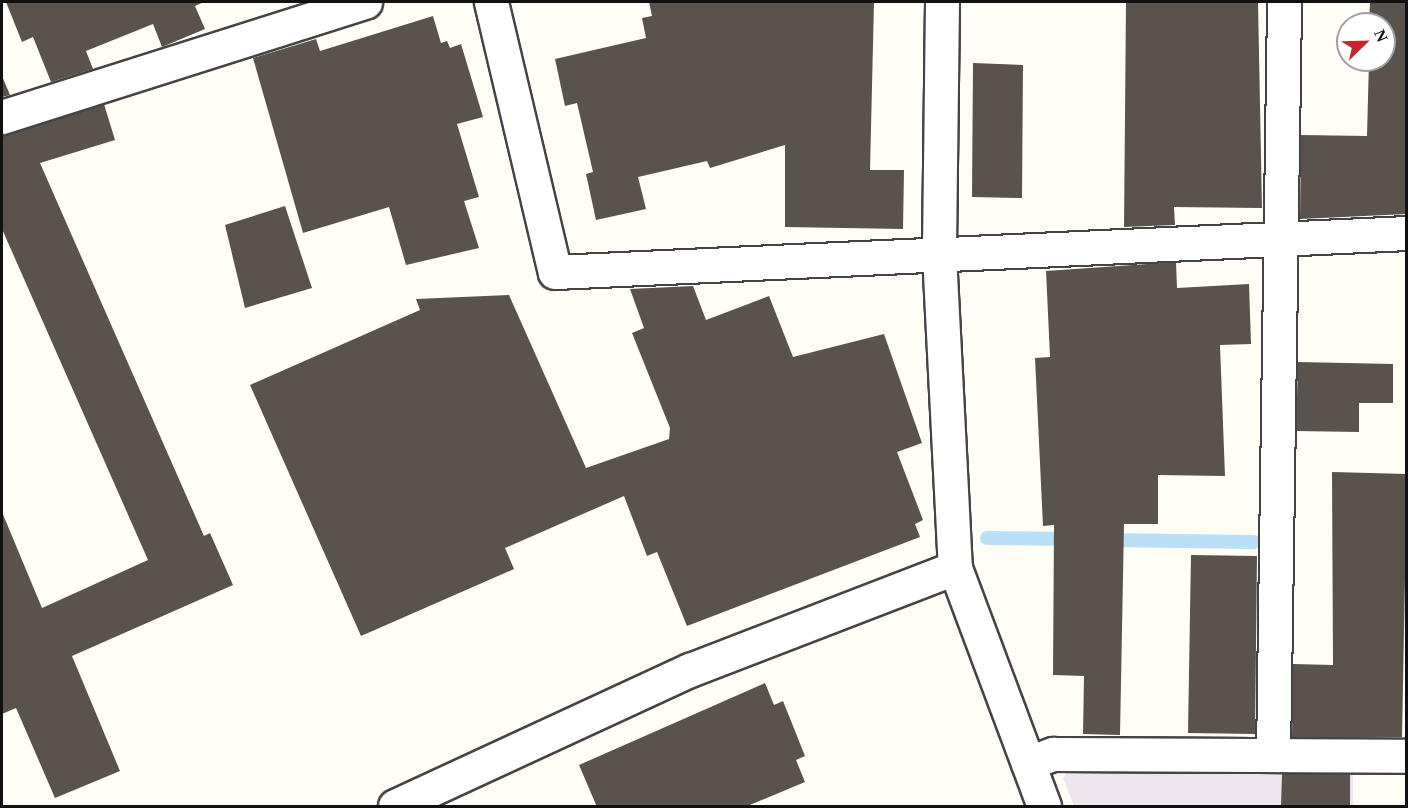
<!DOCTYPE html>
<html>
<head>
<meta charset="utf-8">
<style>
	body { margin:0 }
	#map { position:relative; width:1408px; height:808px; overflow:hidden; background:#fffdf5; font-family:"Times New Roman",serif }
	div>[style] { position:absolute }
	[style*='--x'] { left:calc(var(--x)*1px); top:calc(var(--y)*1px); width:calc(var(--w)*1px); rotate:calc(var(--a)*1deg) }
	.industrial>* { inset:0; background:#eee6ef }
	.stream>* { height:14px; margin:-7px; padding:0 7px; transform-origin:7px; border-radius:7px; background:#b9e0f7 }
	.building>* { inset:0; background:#5a524d }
	.roads { filter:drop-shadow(2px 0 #444) drop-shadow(-2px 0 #444) drop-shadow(0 2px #444) drop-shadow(0 -2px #444) }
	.minor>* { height:33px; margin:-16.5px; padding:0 16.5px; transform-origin:16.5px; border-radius:16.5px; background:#fff }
	.tertiary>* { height:33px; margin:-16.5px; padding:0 16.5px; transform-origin:16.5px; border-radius:16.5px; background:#fff }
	span { translate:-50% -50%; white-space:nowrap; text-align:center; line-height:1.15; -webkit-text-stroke:6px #fff; paint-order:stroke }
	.frame { position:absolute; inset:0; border:3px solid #111; pointer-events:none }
	.north { position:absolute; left:1336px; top:12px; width:60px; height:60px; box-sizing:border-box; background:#fff; border:2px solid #a0a0a0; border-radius:50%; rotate:67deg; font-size:16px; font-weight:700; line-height:24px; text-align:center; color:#111 }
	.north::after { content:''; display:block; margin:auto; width:21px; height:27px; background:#c4262e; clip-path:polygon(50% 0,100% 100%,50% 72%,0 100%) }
</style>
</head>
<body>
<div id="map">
	<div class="industrial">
		<i style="clip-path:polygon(1070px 767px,1353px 769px,1353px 806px,1074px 806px,1063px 778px)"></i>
	</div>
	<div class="stream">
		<i style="--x:987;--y:538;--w:85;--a:0.7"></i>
		<i style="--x:1106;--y:540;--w:148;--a:0.8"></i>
	</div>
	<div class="building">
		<i style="clip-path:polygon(6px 2px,204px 2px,195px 6px,205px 29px,162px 47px,153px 24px,86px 51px,93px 69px,51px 82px,33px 37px,22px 42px)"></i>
		<i style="clip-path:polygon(649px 2px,874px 2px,870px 170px,904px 170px,903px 229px,785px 227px,785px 145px,710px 168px,707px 161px,638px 177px,646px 209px,596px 220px,586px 174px,593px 172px,577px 103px,565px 106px,555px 59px,646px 38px,642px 18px,652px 16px)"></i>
		<i style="clip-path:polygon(1126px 2px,1258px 2px,1262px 208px,1174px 207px,1175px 225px,1124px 227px)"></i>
		<i style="clip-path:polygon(1370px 2px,1407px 2px,1407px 214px,1300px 219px,1301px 135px,1367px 136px,1369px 60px,1384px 60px,1384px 24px,1369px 24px)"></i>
		<i style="clip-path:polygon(433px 16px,441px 43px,447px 41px,450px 48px,461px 44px,483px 117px,457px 124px,479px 197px,464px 201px,479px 248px,406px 265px,389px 207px,303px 233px,253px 58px,316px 39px,320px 51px)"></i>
		<i style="clip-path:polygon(973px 63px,1023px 65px,1022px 198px,972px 197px)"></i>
		<i style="clip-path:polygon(2px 76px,10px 95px,2px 97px)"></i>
		<i style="clip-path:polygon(104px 104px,115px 140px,40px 163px,204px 536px,210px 533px,233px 585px,72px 656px,120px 771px,55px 798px,16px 708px,2px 714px,2px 512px,42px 608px,148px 560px,2px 229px,2px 135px)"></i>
		<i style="clip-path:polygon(285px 206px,312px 288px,245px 308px,225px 225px)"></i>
		<i style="clip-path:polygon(1176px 262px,1177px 288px,1249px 284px,1251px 344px,1220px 345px,1225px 476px,1158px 475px,1158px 524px,1124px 524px,1120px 735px,1083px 734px,1084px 676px,1053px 675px,1054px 525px,1043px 526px,1035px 358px,1050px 357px,1046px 271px)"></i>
		<i style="clip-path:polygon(693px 286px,706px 320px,769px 296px,793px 357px,884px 334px,922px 443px,897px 452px,923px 520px,915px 524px,920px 537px,687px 626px,657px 552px,647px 556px,624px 496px,505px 548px,514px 569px,361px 636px,250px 385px,420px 310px,416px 299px,509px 295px,586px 468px,669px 439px,670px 428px,632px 333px,644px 328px,630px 289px)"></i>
		<i style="clip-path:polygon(1298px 362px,1393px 364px,1393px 403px,1359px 403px,1359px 432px,1296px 431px)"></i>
		<i style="clip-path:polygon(1332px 472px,1407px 474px,1402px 737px,1292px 737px,1293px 664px,1333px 665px)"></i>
		<i style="clip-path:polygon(1191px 555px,1257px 556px,1255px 734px,1188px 733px)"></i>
		<i style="clip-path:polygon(765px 683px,774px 705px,783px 701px,805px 756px,796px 760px,805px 782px,745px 807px,597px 807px,579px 765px)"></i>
		<i style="clip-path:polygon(1282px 774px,1350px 774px,1350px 807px,1281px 807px)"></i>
	</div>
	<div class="roads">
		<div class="minor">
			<i style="--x:491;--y:2;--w:277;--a:76.7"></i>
			<i style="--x:555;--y:272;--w:852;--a:-2.62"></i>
			<i style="--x:2;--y:117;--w:381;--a:-17.6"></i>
			<i style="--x:1273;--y:755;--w:753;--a:-89.16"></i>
			<i style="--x:1028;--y:763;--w:27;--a:-20"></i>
			<i style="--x:1053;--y:754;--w:353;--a:0.3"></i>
		</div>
		<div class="tertiary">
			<i style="--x:942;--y:2;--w:252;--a:90.7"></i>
			<i style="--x:939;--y:254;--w:314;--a:87.1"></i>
			<i style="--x:955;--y:568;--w:254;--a:69.5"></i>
			<i style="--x:395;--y:806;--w:325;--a:-24.8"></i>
			<i style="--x:690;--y:670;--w:284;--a:-21.1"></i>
		</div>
	</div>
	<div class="frame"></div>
	<div class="north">N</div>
</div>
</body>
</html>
